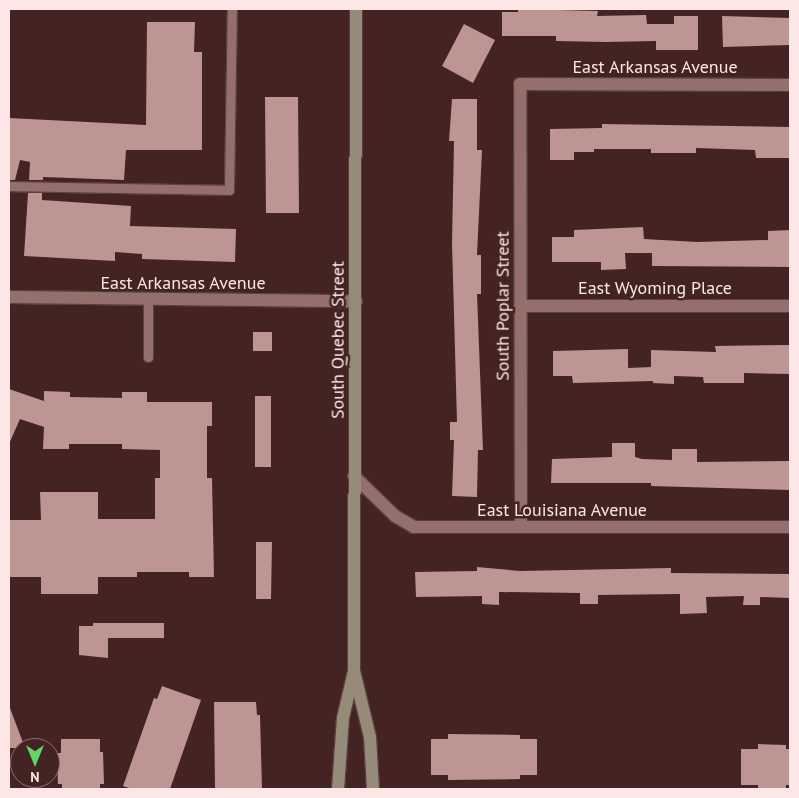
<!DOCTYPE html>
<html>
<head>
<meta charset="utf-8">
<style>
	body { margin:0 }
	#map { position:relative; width:799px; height:798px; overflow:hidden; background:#432422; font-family:"PT Sans",sans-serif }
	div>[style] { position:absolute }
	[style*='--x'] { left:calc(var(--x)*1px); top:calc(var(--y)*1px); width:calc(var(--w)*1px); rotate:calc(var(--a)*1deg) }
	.building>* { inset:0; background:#bd9592 }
	.roads { filter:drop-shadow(1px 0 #5b4140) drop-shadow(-1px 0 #5b4140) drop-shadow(0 1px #5b4140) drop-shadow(0 -1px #5b4140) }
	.lane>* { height:9px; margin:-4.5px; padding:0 4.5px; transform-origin:4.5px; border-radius:4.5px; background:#956f6c }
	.street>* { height:12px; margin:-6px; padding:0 6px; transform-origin:6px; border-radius:6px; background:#956f6c }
	.secondary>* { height:12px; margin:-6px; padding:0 6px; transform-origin:6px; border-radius:6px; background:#968b79 }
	span { translate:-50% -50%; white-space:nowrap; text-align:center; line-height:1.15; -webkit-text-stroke:5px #432422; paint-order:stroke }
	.street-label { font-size:18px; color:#fde7e6 }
	.frame { position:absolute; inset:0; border:10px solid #fde7e6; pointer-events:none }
	.north { position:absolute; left:10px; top:738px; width:50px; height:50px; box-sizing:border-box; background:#432422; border:1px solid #8d7270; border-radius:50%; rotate:180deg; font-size:14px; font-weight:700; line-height:20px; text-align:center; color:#fde7e6 }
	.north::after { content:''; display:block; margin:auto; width:18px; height:22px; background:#63d469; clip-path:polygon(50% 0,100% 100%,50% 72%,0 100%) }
</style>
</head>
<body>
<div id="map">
	<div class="building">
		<i style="clip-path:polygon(518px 9px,598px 11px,597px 16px,646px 15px,647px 24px,674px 24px,674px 16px,698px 16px,698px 50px,656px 50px,656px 41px,606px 42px,556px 41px,556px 36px,502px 36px,502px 12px,518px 12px)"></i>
		<i style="clip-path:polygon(722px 16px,790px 18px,790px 45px,723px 47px)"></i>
		<i style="clip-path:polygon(147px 22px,195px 22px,194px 52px,202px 52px,202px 150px,126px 150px,124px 180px,43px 177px,43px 180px,29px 180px,30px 162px,20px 160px,15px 180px,9px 180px,9px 118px,146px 125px)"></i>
		<i style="clip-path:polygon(464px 24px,495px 40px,473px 83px,442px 66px)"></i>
		<i style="clip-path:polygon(265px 97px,298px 97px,299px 213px,266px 213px)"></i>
		<i style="clip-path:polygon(452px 99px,477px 99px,477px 150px,482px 150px,477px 255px,481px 255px,481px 294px,477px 294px,483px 450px,478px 450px,477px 497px,452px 496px,454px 440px,450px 440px,450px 422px,457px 422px,452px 243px,454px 141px,449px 141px)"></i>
		<i style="clip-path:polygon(602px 124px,790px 127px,790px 158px,756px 158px,755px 150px,696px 148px,696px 153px,651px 153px,651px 149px,594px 149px,594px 152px,574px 152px,574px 160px,550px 160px,550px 129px,602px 128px)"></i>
		<i style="clip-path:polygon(28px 193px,42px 193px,42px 200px,131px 206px,130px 226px,236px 229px,235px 262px,142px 259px,142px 254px,115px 252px,115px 261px,24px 256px)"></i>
		<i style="clip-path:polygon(643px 227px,644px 239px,697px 242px,768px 240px,768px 231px,790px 230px,790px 267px,652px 266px,652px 253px,625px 253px,626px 269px,601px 270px,601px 262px,552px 262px,552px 237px,574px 237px,574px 230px)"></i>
		<i style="clip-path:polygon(253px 332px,272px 332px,272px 351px,253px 351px)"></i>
		<i style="clip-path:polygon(790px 345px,790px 374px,744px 373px,744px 383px,704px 383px,703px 377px,674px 376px,674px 384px,653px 383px,653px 381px,573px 383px,572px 376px,553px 376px,553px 351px,628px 349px,628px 368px,651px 367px,651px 350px,716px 352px,715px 346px)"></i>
		<i style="clip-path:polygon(9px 389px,44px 401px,44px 391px,70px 392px,70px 397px,122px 398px,122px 392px,147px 392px,147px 402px,212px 402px,212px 426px,207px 426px,207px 478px,212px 478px,214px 577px,189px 577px,189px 572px,137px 572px,137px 577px,98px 577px,98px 594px,41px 594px,41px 577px,9px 577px,9px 520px,41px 520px,40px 492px,98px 492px,98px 519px,155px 519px,155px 478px,160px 478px,160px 450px,122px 449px,122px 444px,69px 444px,69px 449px,43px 449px,44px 427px,20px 419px,9px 444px)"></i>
		<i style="clip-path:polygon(255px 396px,271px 396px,271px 467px,255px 467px)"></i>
		<i style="clip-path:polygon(612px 443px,635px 443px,635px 457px,642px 459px,672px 460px,672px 449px,697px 449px,697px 462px,790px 461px,790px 490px,651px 486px,651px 483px,551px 483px,552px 459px,612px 457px)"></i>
		<i style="clip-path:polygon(256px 542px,272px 542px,271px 599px,256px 599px)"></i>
		<i style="clip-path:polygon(477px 567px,520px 571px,671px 568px,671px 573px,790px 574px,790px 598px,760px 597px,760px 605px,743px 605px,744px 596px,706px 597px,707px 613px,680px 614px,680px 594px,598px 595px,598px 604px,580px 604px,580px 593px,499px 592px,499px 605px,482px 604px,482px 596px,416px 597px,415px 572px,477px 571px)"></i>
		<i style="clip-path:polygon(93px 623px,164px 623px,164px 638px,108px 638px,108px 658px,79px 655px,79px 626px,93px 626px)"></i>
		<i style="clip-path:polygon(162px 686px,201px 700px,170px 789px,132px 789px,123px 786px,154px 698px,157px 699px)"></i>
		<i style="clip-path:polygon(214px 702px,256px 702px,257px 715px,260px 715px,262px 789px,215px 789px)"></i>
		<i style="clip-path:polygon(10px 708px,25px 748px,9px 748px)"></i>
		<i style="clip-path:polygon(448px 734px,520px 735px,520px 739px,537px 739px,537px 775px,520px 775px,520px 779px,448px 780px,448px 775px,431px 775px,431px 739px,448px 739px)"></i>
		<i style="clip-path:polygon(61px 739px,100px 739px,100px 752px,103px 752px,104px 784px,100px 784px,100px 789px,62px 789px,62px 784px,58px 784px,57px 753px,61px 753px)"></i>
		<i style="clip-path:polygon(758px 744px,786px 745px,786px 749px,790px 749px,790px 785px,786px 785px,786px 789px,758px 789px,758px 785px,741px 785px,741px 749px,758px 749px)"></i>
	</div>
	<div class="roads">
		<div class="lane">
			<i style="--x:9;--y:186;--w:220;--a:1"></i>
			<i style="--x:229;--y:190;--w:181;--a:-89.1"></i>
			<i style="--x:148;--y:357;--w:57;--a:-90"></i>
		</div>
		<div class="street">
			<i style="--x:9;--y:297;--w:347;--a:0.7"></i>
			<i style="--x:520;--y:306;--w:270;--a:0"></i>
			<i style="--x:354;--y:476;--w:57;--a:44.3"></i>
			<i style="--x:395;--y:516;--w:22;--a:30"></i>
			<i style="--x:414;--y:527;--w:376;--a:0"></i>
			<i style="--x:521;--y:527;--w:443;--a:-90.1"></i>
			<i style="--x:520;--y:84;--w:270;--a:0.2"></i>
		</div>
		<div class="secondary">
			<i style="--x:354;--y:671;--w:68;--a:76.4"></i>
			<i style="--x:370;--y:737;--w:52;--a:86.7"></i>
			<i style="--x:338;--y:789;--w:71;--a:-86"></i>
			<i style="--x:343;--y:718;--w:48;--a:-76.8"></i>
			<i style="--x:354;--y:671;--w:662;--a:-89.83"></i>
		</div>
	</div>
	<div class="street-label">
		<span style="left:655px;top:67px">East Arkansas Avenue</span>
		<span style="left:183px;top:283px">East Arkansas Avenue</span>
		<span style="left:655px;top:288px">East Wyoming Place</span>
		<span style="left:503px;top:306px;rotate:-90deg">South Poplar Street</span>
		<span style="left:338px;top:340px;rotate:-90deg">South Quebec Street</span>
		<span style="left:562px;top:510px">East Louisiana Avenue</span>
	</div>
	<div class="frame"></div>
	<div class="north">N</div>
</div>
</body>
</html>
